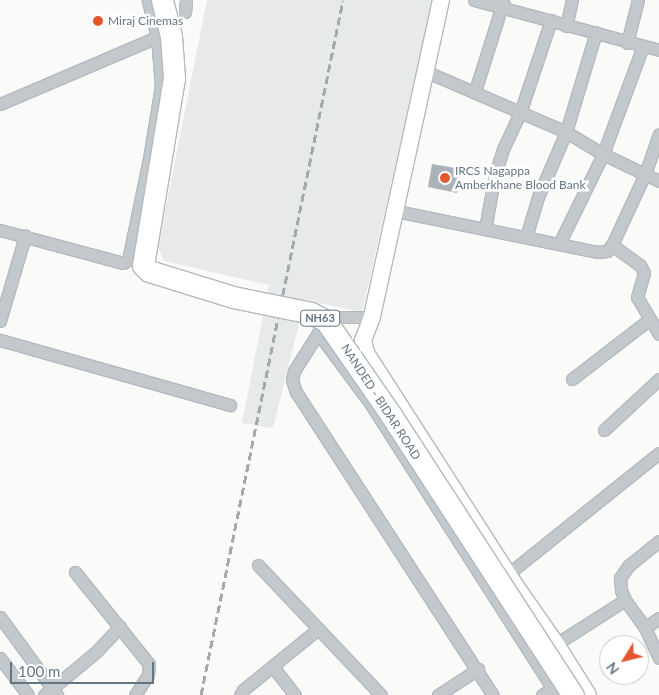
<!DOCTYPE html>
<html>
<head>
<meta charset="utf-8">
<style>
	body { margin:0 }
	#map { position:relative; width:659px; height:695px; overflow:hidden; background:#fafaf8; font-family:Lato,sans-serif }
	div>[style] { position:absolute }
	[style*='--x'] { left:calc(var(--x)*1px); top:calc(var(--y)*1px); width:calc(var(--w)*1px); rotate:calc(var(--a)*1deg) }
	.built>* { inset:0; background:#e8e9e9 }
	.building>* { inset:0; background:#aab3b9 }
	.roads { filter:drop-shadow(1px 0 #b3babf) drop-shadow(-1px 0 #b3babf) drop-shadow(0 1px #b3babf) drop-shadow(0 -1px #b3babf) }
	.street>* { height:11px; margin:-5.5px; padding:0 5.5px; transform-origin:5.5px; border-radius:5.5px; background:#c3c8cc }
	.secondary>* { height:16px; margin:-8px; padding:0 8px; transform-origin:8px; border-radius:8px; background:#fff }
	.rail>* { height:3px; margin-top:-1.5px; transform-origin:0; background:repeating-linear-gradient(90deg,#a2aab0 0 8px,transparent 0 12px) }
	.bridges { filter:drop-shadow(1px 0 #b4b9bd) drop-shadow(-1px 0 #b4b9bd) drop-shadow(0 1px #b4b9bd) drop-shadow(0 -1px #b4b9bd) }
	.highway-bridge>* { height:21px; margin:-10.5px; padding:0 10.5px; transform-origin:10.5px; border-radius:10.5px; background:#fff }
	.dots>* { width:14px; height:14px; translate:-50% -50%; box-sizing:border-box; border:2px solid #fff; border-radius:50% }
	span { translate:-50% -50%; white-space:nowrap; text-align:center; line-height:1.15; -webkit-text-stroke:5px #fff; paint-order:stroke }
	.shield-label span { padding:1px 4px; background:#fff; border:1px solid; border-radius:4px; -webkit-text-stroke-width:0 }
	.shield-label { font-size:11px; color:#657683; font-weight:700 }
	.poi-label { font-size:12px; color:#657683 }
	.left { translate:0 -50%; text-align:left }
	.street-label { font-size:12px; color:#657683 }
	.north { position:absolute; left:599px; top:635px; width:50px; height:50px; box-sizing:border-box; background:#fff; border:1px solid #c1c8cd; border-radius:50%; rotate:234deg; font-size:14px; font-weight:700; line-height:20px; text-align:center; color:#657683 }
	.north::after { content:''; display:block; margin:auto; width:18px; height:22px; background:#e4572e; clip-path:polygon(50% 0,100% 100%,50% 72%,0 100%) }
	.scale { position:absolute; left:10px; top:662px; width:144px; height:22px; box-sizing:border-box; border:2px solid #657683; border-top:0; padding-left:6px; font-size:15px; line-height:18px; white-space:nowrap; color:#657683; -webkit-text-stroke:4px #fff; paint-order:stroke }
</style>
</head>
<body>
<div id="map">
	<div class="built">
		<i style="clip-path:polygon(207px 0,433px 0,362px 312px,305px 300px,273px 428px,242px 423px,269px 285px,164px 261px,158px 247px)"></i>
	</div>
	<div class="building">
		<i style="clip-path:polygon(432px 164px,461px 169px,457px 193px,428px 187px)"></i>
	</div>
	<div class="roads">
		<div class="street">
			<i style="--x:474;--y:0;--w:192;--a:15.1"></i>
			<i style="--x:185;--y:12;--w:12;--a:-85"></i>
			<i style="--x:566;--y:26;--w:27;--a:-77"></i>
			<i style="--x:627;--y:43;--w:44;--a:-75.7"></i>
			<i style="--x:427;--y:72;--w:151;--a:23.3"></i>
			<i style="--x:566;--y:132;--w:43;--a:30.7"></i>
			<i style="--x:603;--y:154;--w:62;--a:25.7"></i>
			<i style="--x:475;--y:91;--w:93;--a:-72.5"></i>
			<i style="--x:0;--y:104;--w:171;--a:-23.1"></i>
			<i style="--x:396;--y:211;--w:205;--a:11.5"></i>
			<i style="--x:597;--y:252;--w:10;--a:-6"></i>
			<i style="--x:607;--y:251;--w:8;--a:-50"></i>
			<i style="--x:612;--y:245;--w:78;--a:-65.1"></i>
			<i style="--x:645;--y:174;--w:42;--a:-70.7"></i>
			<i style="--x:485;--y:229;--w:56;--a:-79.7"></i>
			<i style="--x:495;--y:174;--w:28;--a:-72"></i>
			<i style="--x:504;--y:147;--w:38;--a:-65"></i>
			<i style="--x:520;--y:113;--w:98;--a:-71.6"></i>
			<i style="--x:0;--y:230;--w:127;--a:15"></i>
			<i style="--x:123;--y:263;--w:6;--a:-31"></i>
			<i style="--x:128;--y:260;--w:103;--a:-78.3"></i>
			<i style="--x:149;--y:159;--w:74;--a:-80.7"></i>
			<i style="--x:161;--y:86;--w:49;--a:-94.7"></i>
			<i style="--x:157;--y:37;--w:38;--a:-104"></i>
			<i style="--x:526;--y:237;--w:42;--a:-73.3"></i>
			<i style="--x:538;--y:197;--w:71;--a:-66.7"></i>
			<i style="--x:566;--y:132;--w:104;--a:-73.3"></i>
			<i style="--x:559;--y:244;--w:100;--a:-63.9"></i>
			<i style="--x:603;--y:154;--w:115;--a:-69.7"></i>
			<i style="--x:612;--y:245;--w:34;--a:36"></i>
			<i style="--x:640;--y:265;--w:9;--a:63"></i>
			<i style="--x:644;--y:273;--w:25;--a:106"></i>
			<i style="--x:637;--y:297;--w:43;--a:59.3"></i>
			<i style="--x:372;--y:317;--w:37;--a:180"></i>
			<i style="--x:335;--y:317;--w:23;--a:137"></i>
			<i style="--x:318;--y:333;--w:87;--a:53.4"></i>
			<i style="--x:370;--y:403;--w:347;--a:57.4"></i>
			<i style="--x:0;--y:321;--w:89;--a:-73.6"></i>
			<i style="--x:318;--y:333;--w:45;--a:122.3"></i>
			<i style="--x:294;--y:371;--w:9;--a:103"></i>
			<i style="--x:292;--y:380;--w:13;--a:72"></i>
			<i style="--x:296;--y:392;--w:361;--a:57"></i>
			<i style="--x:0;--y:340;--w:239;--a:15.8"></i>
			<i style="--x:572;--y:379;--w:98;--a:-37.6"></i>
			<i style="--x:604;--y:430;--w:75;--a:-42.8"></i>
			<i style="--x:659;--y:541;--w:38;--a:141"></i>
			<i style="--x:629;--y:565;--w:16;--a:125"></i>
			<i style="--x:620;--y:578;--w:12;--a:85"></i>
			<i style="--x:621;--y:590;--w:11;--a:68"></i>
			<i style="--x:625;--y:600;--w:34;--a:54"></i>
			<i style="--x:645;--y:628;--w:33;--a:65"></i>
			<i style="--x:258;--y:565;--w:179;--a:46.6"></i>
			<i style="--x:75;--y:572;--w:118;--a:51.2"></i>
			<i style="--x:149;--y:664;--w:11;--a:95"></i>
			<i style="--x:148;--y:675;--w:24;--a:123"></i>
			<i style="--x:508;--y:574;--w:193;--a:-38.7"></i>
			<i style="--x:0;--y:617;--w:97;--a:53.8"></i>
			<i style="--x:645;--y:628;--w:17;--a:-36"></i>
			<i style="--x:556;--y:644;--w:82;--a:-32.5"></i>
			<i style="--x:0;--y:658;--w:46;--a:52.9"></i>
			<i style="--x:273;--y:667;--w:36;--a:52"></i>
			<i style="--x:44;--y:695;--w:67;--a:-39.6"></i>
			<i style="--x:96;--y:652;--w:35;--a:-47"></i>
			<i style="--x:240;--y:695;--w:6;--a:-59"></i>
			<i style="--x:243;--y:690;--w:97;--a:-39.1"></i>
			<i style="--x:438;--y:695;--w:48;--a:-33"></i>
			<i style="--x:542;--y:695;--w:13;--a:-32"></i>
		</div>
		<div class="secondary">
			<i style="--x:441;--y:0;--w:324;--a:102.3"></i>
			<i style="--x:372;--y:317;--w:25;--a:111"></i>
			<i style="--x:363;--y:340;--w:13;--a:77"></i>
			<i style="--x:366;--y:353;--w:276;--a:57.3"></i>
			<i style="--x:515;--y:585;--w:72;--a:55.2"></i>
			<i style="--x:556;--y:644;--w:60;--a:57.9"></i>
		</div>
	</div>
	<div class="rail">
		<i style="--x:201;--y:695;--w:709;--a:-78.45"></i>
	</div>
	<div class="bridges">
		<div class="highway-bridge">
			<i style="--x:162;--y:0;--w:37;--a:76"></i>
			<i style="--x:171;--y:36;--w:42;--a:85.9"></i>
			<i style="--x:174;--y:78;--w:190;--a:99.4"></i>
			<i style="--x:143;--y:265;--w:8;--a:45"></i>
			<i style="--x:149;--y:271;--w:88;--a:17.2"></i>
			<i style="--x:233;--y:297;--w:80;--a:11.6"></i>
			<i style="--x:311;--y:313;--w:17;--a:28"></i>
			<i style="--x:326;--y:321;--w:114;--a:55.3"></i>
			<i style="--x:391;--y:415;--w:334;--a:57"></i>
		</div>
	</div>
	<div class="dots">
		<i style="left:98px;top:21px;background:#e4572e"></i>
		<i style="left:445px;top:178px;background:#e4572e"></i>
	</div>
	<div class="shield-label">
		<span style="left:320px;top:318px">NH63</span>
	</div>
	<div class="poi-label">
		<span class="left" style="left:108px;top:21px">Miraj Cinemas</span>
		<span class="left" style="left:455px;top:178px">IRCS Nagappa<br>Amberkhane Blood Bank</span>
	</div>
	<div class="street-label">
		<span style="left:381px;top:402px;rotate:57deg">NANDED - BIDAR ROAD</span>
	</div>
	<div class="north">N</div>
	<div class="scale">100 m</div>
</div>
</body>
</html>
